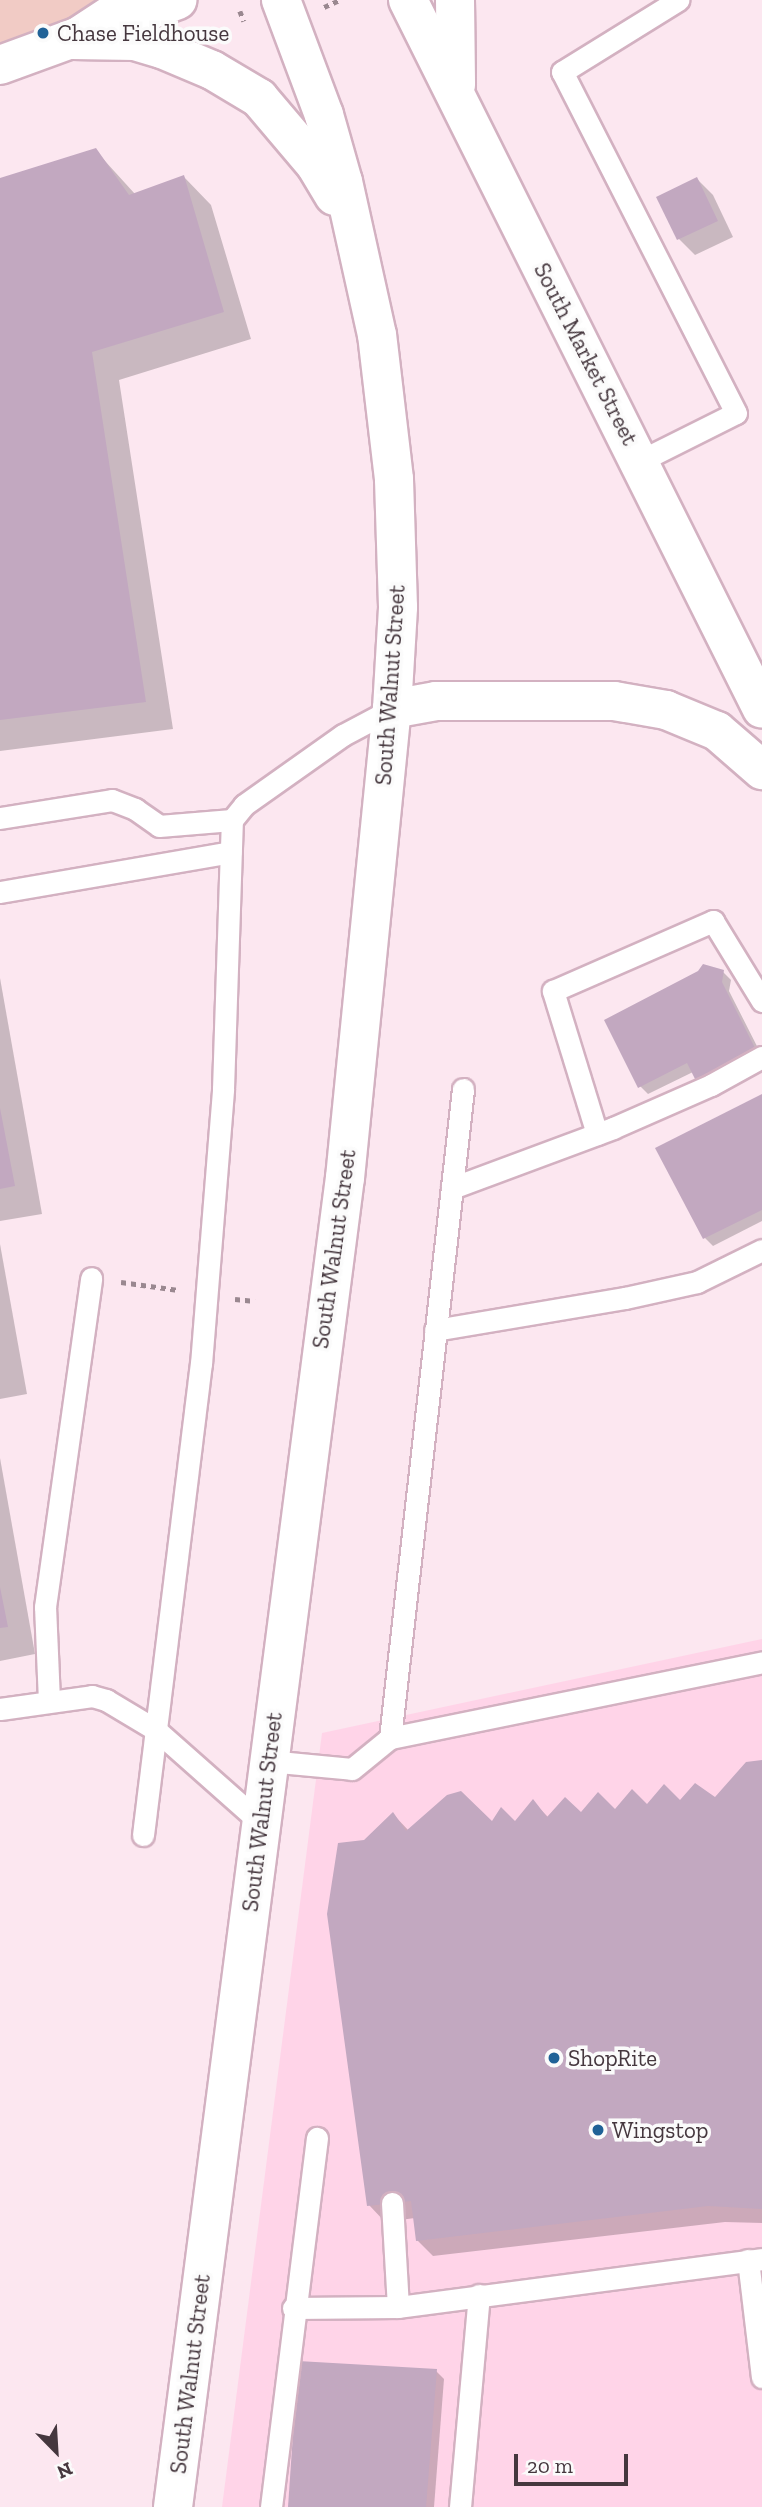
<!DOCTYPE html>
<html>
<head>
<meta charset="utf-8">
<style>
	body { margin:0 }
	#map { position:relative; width:762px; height:2507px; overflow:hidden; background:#fce7f0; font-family:"Zilla Slab",serif }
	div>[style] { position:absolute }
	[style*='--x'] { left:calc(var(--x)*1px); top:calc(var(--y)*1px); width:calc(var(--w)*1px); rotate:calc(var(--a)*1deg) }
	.built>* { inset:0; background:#ffd4e8 }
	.green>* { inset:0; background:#f1cbc5 }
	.shadow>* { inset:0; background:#0003 }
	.building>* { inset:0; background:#c2a8c0 }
	.path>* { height:4.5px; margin-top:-2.25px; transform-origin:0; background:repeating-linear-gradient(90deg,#9a8890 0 5px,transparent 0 10px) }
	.roads { filter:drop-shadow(2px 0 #d3b1c1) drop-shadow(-2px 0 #d3b1c1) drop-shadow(0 2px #d3b1c1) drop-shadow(0 -2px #d3b1c1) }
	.service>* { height:21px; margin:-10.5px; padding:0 10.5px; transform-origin:10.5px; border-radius:10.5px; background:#fff }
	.minor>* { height:38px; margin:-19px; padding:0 19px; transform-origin:19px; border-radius:19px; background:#fff }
	.primary>* { height:38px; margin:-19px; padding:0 19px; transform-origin:19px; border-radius:19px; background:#fff }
	.dots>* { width:19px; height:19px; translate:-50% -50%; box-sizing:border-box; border:4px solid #fbfbfb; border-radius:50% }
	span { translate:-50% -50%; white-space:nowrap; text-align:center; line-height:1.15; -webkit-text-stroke:7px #fbfbfb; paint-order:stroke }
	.poi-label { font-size:23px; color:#45373e }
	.left { translate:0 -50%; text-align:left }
	.street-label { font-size:23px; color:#45373e }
	.north { position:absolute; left:21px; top:2416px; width:70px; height:70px; -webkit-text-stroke:5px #fbfbfb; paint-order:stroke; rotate:156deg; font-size:19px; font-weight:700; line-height:28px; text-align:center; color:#45373e }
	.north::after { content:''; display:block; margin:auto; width:24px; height:32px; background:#45373e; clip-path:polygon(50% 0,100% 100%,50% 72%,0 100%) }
	.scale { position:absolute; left:514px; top:2454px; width:114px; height:32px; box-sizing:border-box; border:4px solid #45373e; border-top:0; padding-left:9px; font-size:21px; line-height:24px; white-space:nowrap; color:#45373e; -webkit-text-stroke:5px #fbfbfb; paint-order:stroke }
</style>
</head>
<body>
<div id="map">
	<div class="built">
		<i style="clip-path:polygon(762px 1639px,762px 2507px,222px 2507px,322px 1733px)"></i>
	</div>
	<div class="green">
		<i style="clip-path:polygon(0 0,134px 0,0 65px)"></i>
	</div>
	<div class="shadow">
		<i style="clip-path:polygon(95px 150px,135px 194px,184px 177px,211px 205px,251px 339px,119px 380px,173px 729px,0 751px,0 180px)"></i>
		<i style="clip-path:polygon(697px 179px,713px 195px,733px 237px,695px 255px,679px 239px,659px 198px)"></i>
		<i style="clip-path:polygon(723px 972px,731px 980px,729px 991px,762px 1056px,693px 1072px,648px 1094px,640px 1086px)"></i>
		<i style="clip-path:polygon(0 978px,42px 1214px,0 1221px)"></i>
		<i style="clip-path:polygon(762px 1096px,762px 1221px,713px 1246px,705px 1238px)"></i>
		<i style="clip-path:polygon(0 1244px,27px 1394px,0 1399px)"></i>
		<i style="clip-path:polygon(0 1458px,35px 1654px,0 1661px)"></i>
		<i style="clip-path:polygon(762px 1762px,762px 2223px,725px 2222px,433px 2256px,417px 2240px,415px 2218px,385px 2222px,369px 2205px,364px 1841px,393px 1814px,409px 1831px,516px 1823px,533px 1802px,549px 1818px,715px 1800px)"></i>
		<i style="clip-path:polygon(436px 2371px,444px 2379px,434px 2507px,289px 2507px)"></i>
	</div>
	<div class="building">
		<i style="clip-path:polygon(96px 148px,129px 195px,184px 175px,224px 312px,92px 352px,146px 702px,0 720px,0 178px)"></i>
		<i style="clip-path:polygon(697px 177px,718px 221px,677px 240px,656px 197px)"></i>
		<i style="clip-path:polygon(703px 964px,724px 970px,722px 982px,756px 1050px,696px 1081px,687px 1063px,638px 1088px,604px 1020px,698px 971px)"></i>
		<i style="clip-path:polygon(762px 1094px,762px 1210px,703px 1239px,655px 1148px)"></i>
		<i style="clip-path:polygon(0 1108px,15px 1186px,0 1189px)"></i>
		<i style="clip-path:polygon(0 1587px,8px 1627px,0 1628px)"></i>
		<i style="clip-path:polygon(762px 1760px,762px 2209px,708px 2206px,416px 2241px,411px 2201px,367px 2206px,327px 1914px,338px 1843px,364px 1840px,393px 1812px,406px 1831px,447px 1795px,461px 1791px,492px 1821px,501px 1807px,515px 1821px,533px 1799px,547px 1817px,565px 1797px,581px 1812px,598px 1792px,615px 1809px,632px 1789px,647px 1804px,664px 1784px,680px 1800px,695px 1783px,715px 1797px,746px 1762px)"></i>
		<i style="clip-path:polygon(298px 2361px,437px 2369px,426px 2507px,288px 2507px)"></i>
	</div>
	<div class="path">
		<i style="--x:324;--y:7;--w:17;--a:-24"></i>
		<i style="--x:240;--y:11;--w:11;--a:68"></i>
		<i style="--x:121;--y:1282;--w:58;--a:8"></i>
		<i style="--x:235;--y:1299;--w:20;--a:6"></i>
	</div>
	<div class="roads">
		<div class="service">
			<i style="--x:640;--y:461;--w:107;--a:-26.6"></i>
			<i style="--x:736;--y:413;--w:383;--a:-117"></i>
			<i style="--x:562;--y:72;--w:137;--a:-31.8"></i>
			<i style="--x:0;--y:818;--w:113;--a:-9.1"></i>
			<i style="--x:112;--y:800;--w:25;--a:21"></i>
			<i style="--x:135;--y:809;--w:29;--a:35"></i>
			<i style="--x:159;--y:826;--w:73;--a:-4.7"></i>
			<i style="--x:0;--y:892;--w:234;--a:-9.8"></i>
			<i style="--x:597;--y:1134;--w:150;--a:-107.1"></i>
			<i style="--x:553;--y:991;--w:175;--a:-23.6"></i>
			<i style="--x:713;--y:921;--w:94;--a:58.5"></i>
			<i style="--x:452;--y:1188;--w:172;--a:-20.4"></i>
			<i style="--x:613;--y:1128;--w:107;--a:-23.7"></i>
			<i style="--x:711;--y:1085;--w:58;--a:-28.8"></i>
			<i style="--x:435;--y:1330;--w:193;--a:-9.6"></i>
			<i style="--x:625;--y:1298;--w:74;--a:-12.5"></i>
			<i style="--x:697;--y:1282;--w:72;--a:-26.2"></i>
			<i style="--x:49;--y:1701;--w:94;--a:-92.4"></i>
			<i style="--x:45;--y:1607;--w:332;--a:-82"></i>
			<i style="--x:0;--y:1709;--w:93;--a:-8"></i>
			<i style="--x:92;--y:1696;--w:15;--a:16"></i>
			<i style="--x:106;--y:1700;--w:58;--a:31"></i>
			<i style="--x:156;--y:1730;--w:139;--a:41.5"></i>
			<i style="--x:390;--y:1738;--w:653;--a:-83.58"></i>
			<i style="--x:268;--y:1761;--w:84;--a:5.4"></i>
			<i style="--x:352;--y:1769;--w:49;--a:-39.2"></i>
			<i style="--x:390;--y:1738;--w:380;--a:-11.5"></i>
			<i style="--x:143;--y:1835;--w:475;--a:-83"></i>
			<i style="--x:201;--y:1364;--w:276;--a:-85.4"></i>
			<i style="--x:223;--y:1089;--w:269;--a:-88.1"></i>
			<i style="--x:232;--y:820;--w:19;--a:-51"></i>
			<i style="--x:244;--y:805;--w:121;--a:-35.3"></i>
			<i style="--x:343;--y:735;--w:55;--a:-28"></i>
			<i style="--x:392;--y:2203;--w:104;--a:86.7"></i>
			<i style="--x:748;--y:2260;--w:118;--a:83.2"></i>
			<i style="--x:293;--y:2308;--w:105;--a:-0.5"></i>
			<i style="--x:398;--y:2307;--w:367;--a:-7.5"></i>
			<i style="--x:271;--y:2507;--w:372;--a:-82.9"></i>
			<i style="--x:460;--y:2507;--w:213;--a:-84.9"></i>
		</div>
		<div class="minor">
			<i style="--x:0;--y:65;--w:189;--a:-20.1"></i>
		</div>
		<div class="primary">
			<i style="--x:408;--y:0;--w:792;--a:63.47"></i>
			<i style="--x:455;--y:0;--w:85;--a:89.3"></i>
			<i style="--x:73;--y:40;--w:62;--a:0.9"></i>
			<i style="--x:135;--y:41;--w:28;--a:17"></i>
			<i style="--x:162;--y:49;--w:54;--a:22.8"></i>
			<i style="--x:212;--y:70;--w:55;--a:30.8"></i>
			<i style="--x:259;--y:98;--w:87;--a:49.7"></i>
			<i style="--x:315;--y:164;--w:37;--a:59"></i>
			<i style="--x:73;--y:40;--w:73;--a:-33.3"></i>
			<i style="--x:392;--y:709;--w:45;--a:-10.3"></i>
			<i style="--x:436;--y:701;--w:178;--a:0"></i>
			<i style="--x:614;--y:701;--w:53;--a:9.8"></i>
			<i style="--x:666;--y:710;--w:55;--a:22.4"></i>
			<i style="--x:717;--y:731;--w:60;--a:40.9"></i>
			<i style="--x:173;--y:2507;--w:1340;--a:-82.63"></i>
			<i style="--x:345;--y:1178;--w:471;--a:-84.3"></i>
			<i style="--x:392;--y:709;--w:102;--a:-86.6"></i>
			<i style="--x:398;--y:607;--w:128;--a:-91.8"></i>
			<i style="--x:394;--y:479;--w:145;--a:-96.7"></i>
			<i style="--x:377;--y:335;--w:157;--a:-102.5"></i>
			<i style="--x:343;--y:182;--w:70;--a:-105.8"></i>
			<i style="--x:324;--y:115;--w:123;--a:-110.5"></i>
		</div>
	</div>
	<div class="dots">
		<i style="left:43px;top:33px;background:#206297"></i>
		<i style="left:554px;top:2058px;background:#206297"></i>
		<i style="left:598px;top:2130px;background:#206297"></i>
	</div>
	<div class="poi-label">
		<span class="left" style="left:57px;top:33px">Chase Fieldhouse</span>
		<span class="left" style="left:568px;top:2058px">ShopRite</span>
		<span class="left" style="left:612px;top:2130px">Wingstop</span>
	</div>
	<div class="street-label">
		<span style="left:586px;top:354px;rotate:63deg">South Market Street</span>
		<span style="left:390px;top:685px;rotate:-86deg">South Walnut Street</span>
		<span style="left:334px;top:1249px;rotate:-82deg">South Walnut Street</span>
		<span style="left:262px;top:1812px;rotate:-83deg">South Walnut Street</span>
		<span style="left:190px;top:2374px;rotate:-83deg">South Walnut Street</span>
	</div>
	<div class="north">N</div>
	<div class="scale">20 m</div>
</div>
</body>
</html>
